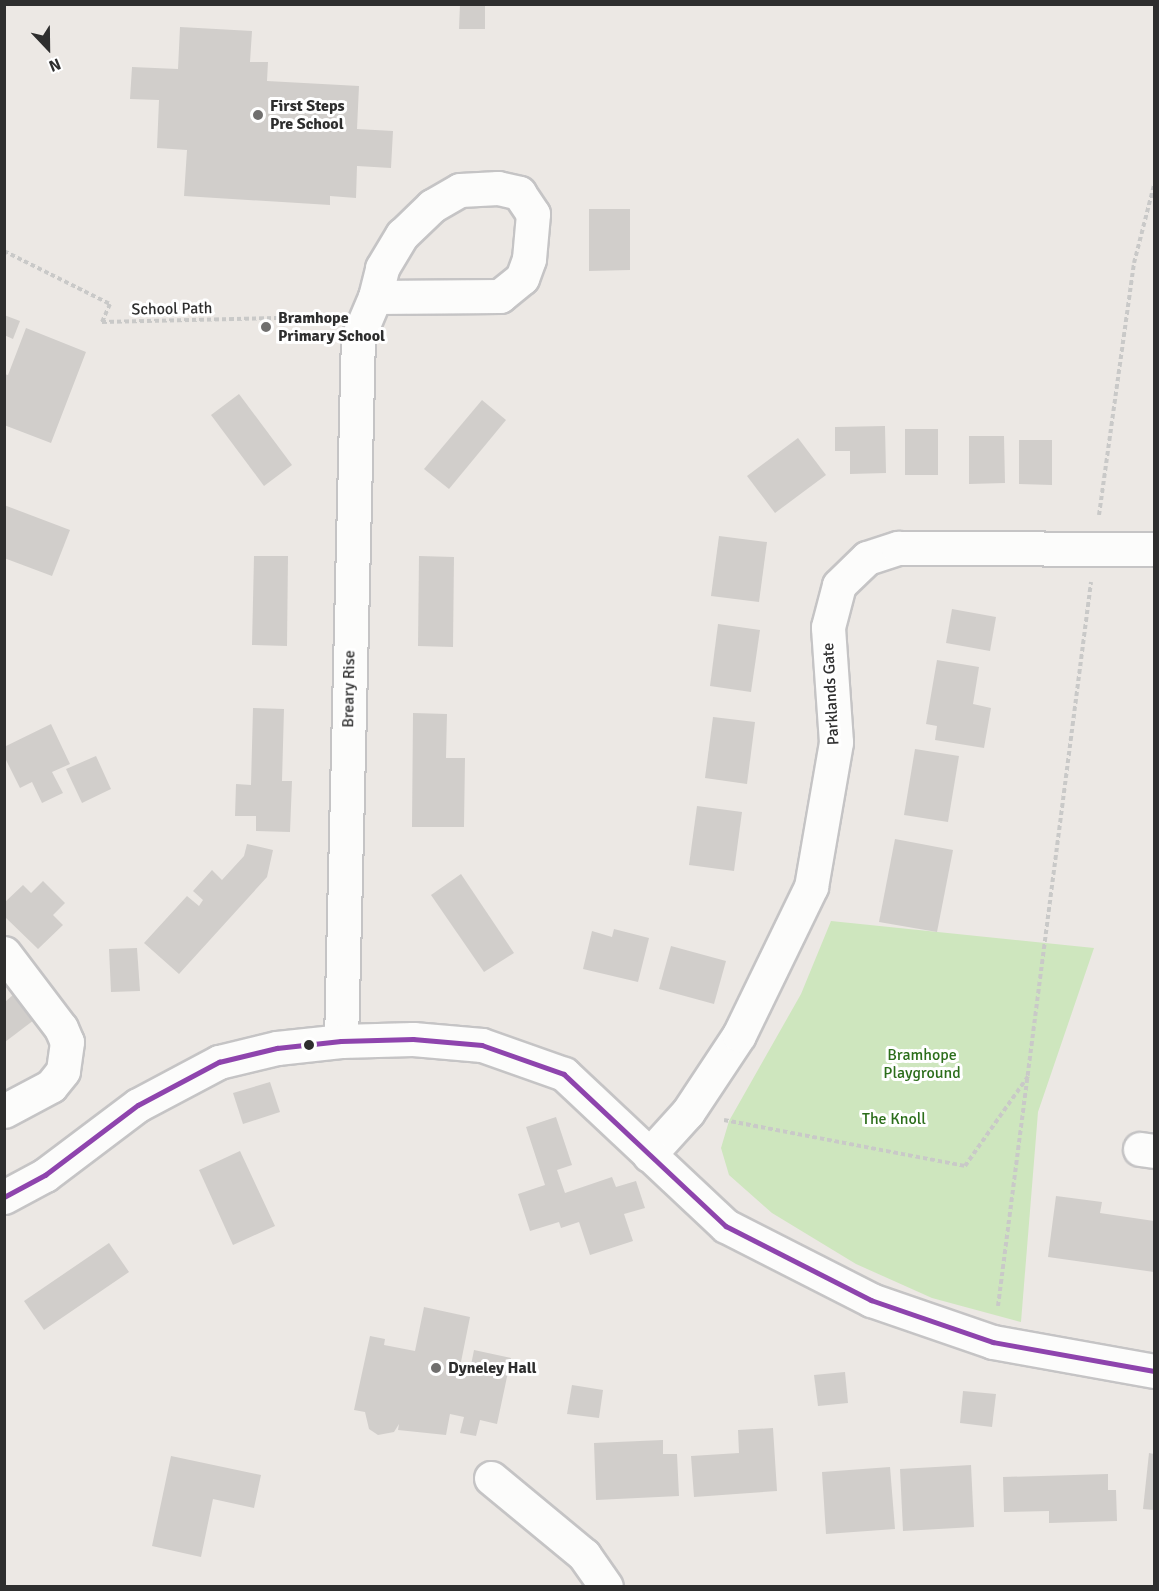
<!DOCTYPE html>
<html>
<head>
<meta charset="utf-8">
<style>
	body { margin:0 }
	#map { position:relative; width:1159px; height:1591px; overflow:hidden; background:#ece8e4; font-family:Signika,sans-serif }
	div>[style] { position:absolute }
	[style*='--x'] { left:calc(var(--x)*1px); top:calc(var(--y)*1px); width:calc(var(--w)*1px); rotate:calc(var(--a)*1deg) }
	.green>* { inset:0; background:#cee6be }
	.building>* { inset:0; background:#d1cecb }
	.path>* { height:4px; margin-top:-2px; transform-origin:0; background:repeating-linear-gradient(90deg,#c9c9c8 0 4.5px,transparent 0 7.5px) }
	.roads { filter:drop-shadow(2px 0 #c5c4c5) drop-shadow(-2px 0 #c5c4c5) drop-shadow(0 2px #c5c4c5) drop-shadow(0 -2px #c5c4c5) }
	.minor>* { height:33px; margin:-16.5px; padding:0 16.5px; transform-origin:16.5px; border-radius:16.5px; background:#fcfcfb }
	.bus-1>* { height:4.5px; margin:-2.25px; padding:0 2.25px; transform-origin:2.25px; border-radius:2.25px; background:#8e44ad }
	.dots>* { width:16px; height:16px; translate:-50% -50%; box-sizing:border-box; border:3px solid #fff; border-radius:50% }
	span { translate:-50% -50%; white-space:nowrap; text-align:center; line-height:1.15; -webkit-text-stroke:6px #fff; paint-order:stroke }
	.poi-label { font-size:16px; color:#2e2e2e; font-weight:700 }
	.left { translate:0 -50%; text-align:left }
	.street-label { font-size:16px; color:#2e2e2e }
	.park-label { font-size:16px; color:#2c6e1b }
	.frame { position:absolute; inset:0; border:6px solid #2e2e2e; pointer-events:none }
	.north { position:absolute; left:18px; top:18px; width:60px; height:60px; -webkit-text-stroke:4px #fff; paint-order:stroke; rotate:158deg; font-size:16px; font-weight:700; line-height:24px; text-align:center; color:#2e2e2e }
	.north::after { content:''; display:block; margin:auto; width:21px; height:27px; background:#2e2e2e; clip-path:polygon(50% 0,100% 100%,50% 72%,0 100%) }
</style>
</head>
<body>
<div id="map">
	<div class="green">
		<i style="clip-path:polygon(831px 921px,1094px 948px,1038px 1112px,1021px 1322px,932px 1298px,856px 1264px,772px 1213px,729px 1175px,721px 1148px,729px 1121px,801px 994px)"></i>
	</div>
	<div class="building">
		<i style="clip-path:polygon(460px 4px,485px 4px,485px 29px,459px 29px)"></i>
		<i style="clip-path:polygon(180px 27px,252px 31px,250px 62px,268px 62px,267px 81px,359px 86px,357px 129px,393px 131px,391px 168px,357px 166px,356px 198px,330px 196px,330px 205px,184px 196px,187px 150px,157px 148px,159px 100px,130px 99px,132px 67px,178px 69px)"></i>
		<i style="clip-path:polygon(589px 209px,630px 209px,630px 270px,589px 271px)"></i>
		<i style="clip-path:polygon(4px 315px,20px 321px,13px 339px,4px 335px)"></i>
		<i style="clip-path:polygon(26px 328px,86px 352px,51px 443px,4px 425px,4px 374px,8px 375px)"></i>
		<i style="clip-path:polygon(239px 394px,292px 465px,264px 486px,211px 415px)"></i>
		<i style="clip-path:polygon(482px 400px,506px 420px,449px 489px,424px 469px)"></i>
		<i style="clip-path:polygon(885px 426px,886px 473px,850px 474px,850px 451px,835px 451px,835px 427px)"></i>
		<i style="clip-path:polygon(905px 429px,938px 429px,938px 475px,905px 475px)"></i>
		<i style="clip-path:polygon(969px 436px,1004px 436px,1005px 483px,969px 484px)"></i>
		<i style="clip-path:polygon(798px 438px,826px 475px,775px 513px,747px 476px)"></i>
		<i style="clip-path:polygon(1019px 440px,1052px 440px,1052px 485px,1019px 484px)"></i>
		<i style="clip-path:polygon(4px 505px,70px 530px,52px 576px,4px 558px)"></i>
		<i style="clip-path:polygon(719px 536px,767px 542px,759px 602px,711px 596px)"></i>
		<i style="clip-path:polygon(254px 556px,288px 556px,287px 646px,252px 645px)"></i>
		<i style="clip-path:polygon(419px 556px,454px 557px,453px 647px,418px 646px)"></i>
		<i style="clip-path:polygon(952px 609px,996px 617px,990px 651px,946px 643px)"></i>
		<i style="clip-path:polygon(718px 624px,760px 630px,751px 692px,710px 686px)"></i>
		<i style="clip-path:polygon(937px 660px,979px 667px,973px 704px,991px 708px,984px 748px,935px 740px,937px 726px,926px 724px)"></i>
		<i style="clip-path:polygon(253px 708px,284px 709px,282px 781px,292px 781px,290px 832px,256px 831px,256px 816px,235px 816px,236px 784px,251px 785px)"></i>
		<i style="clip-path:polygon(413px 713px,447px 714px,446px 758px,465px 758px,464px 827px,412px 827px)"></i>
		<i style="clip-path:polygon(713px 717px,755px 722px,747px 784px,705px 778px)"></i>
		<i style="clip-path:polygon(51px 724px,70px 764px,52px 772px,63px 793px,42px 803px,32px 782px,20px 788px,4px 756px,4px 747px)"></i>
		<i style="clip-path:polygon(915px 749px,959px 756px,948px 822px,904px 815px)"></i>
		<i style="clip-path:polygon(96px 756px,111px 789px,82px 803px,66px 769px)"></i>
		<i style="clip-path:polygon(697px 806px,742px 812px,734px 871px,689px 865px)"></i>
		<i style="clip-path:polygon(895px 839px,953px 850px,937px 932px,879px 922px)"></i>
		<i style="clip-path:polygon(247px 844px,273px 850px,267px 877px,179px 974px,144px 943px,187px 896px,199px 906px,203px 900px,193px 891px,212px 870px,222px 880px,244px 856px)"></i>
		<i style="clip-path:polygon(461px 874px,514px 953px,484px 972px,431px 895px)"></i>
		<i style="clip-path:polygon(43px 881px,65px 903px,53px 915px,63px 925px,38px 949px,4px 916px,4px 903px,23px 885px,31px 893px)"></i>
		<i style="clip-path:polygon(614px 929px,649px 938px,638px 982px,583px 969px,592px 931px,612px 937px)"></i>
		<i style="clip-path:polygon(671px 946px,726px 961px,714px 1004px,659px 989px)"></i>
		<i style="clip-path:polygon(137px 948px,140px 991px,111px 992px,109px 949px)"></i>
		<i style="clip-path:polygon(14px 994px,34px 1020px,5px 1042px,5px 1002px)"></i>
		<i style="clip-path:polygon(270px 1082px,280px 1112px,243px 1124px,233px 1093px)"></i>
		<i style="clip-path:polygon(556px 1117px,572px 1165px,557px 1170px,565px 1193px,612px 1177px,616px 1187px,636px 1181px,645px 1208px,624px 1214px,633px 1241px,590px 1255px,579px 1222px,561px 1228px,559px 1222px,530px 1231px,518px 1194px,545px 1185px,526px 1127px)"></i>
		<i style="clip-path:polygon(240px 1151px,275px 1226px,233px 1245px,199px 1170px)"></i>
		<i style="clip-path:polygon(1056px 1196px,1102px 1202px,1100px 1213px,1154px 1221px,1154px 1272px,1048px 1257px)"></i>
		<i style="clip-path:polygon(109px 1243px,129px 1272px,44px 1330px,24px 1301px)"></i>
		<i style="clip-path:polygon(424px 1307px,470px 1317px,461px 1362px,471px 1365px,474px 1350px,511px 1358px,497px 1424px,480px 1420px,476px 1436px,460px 1433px,464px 1417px,450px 1414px,446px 1435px,398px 1430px,399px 1424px,394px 1432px,378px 1435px,369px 1429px,365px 1412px,354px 1410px,370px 1336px,385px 1339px,384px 1345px,415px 1351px)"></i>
		<i style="clip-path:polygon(845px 1372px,848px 1403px,818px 1406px,814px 1375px)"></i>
		<i style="clip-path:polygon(572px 1385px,603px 1390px,599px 1418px,567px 1414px)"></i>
		<i style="clip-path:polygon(963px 1391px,996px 1394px,992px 1427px,960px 1423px)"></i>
		<i style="clip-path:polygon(773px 1428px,777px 1491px,694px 1497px,691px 1456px,739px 1453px,738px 1430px)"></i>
		<i style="clip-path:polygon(663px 1440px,663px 1454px,677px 1454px,679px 1496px,596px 1500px,594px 1443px)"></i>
		<i style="clip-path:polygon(1149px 1453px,1154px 1454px,1154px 1510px,1143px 1509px)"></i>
		<i style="clip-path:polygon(171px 1456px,261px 1475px,254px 1508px,213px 1499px,201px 1557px,152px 1546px)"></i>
		<i style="clip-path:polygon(971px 1465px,974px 1527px,903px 1531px,900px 1469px)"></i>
		<i style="clip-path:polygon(890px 1467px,895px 1529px,826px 1534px,822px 1472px)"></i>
		<i style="clip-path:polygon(1108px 1474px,1108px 1490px,1116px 1490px,1117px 1521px,1049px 1523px,1049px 1511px,1004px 1512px,1003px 1477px)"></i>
	</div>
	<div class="path">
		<i style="--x:4;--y:251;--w:119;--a:26.6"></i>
		<i style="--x:110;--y:304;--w:20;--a:114"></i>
		<i style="--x:102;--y:322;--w:229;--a:-1.3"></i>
		<i style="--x:1099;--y:515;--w:254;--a:-82.1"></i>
		<i style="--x:1134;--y:263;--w:81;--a:-75.6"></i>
		<i style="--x:724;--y:1120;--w:245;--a:10.8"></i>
		<i style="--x:965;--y:1166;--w:111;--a:-54.9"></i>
		<i style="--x:998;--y:1306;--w:730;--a:-82.68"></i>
	</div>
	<div class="roads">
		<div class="minor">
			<i style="--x:4;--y:953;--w:94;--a:52.8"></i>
			<i style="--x:61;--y:1028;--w:15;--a:67"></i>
			<i style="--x:67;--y:1042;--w:29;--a:98"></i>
			<i style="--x:63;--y:1071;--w:19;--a:129"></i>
			<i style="--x:51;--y:1086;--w:53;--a:152"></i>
			<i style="--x:341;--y:1041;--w:704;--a:-88.62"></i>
			<i style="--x:358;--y:337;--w:43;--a:-67"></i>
			<i style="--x:375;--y:297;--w:30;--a:-76"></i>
			<i style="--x:382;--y:268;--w:39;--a:-59"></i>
			<i style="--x:402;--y:235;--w:42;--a:-44"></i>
			<i style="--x:432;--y:206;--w:32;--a:-30"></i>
			<i style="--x:460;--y:190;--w:38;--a:-3"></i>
			<i style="--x:498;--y:188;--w:22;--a:13"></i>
			<i style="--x:519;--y:193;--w:25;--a:56"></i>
			<i style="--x:533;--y:214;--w:45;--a:95.1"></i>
			<i style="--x:529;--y:259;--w:20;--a:110"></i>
			<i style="--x:522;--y:278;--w:28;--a:141"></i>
			<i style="--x:500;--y:296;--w:125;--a:179.5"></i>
			<i style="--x:1140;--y:1149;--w:14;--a:8"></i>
			<i style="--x:649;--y:1155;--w:58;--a:-47.8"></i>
			<i style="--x:688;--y:1112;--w:92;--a:-56.5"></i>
			<i style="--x:739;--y:1035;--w:165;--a:-64.1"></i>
			<i style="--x:811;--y:887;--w:147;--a:-80.2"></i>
			<i style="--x:836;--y:742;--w:115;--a:-94"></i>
			<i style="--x:828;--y:627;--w:43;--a:-75.3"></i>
			<i style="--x:839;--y:585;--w:39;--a:-44"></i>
			<i style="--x:867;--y:558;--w:33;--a:-18"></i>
			<i style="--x:898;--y:548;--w:256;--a:0.2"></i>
			<i style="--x:4;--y:1197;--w:47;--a:-28.2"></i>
			<i style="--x:45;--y:1175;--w:116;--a:-37"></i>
			<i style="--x:138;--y:1105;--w:92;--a:-28"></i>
			<i style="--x:219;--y:1062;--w:60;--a:-13.6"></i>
			<i style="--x:277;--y:1048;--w:64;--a:-6.2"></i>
			<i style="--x:341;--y:1041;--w:72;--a:-1.6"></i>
			<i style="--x:413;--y:1039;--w:69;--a:5"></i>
			<i style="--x:482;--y:1045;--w:87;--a:19.5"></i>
			<i style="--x:564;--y:1074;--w:222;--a:43.2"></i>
			<i style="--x:726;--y:1226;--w:163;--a:27"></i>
			<i style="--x:871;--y:1300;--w:129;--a:19"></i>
			<i style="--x:993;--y:1342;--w:164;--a:10.2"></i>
			<i style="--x:491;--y:1478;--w:121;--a:39.6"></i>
			<i style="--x:584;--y:1555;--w:38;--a:55"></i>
		</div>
	</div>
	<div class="bus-1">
		<i style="--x:4;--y:1197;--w:47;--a:-28.2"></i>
		<i style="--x:45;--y:1175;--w:116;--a:-37"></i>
		<i style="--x:138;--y:1105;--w:92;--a:-28"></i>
		<i style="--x:219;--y:1062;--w:60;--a:-13.6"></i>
		<i style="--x:277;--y:1048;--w:64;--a:-6.2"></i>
		<i style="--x:341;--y:1041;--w:72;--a:-1.6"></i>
		<i style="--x:413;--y:1039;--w:69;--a:5"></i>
		<i style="--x:482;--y:1045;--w:87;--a:19.5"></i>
		<i style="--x:564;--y:1074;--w:222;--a:43.2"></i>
		<i style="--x:726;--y:1226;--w:163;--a:27"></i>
		<i style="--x:871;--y:1300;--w:129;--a:19"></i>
		<i style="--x:993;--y:1342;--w:164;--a:10.2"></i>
	</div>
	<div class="dots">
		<i style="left:258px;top:115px;background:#706f6e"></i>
		<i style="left:266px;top:327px;background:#706f6e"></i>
		<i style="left:309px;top:1045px;background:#2e2e2e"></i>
		<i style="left:436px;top:1368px;background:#706f6e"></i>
	</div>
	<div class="poi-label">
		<span class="left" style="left:270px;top:115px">First Steps<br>Pre School</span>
		<span class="left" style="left:278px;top:327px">Bramhope<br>Primary School</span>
		<span class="left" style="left:448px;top:1368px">Dyneley Hall</span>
	</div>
	<div class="street-label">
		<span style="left:172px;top:309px;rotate:-1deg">School Path</span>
		<span style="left:349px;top:689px;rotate:-89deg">Breary Rise</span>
		<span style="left:831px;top:694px;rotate:-93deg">Parklands Gate</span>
	</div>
	<div class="park-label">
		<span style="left:922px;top:1064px">Bramhope<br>Playground</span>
		<span style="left:894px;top:1119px">The Knoll</span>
	</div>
	<div class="frame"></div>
	<div class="north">N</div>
</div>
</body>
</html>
